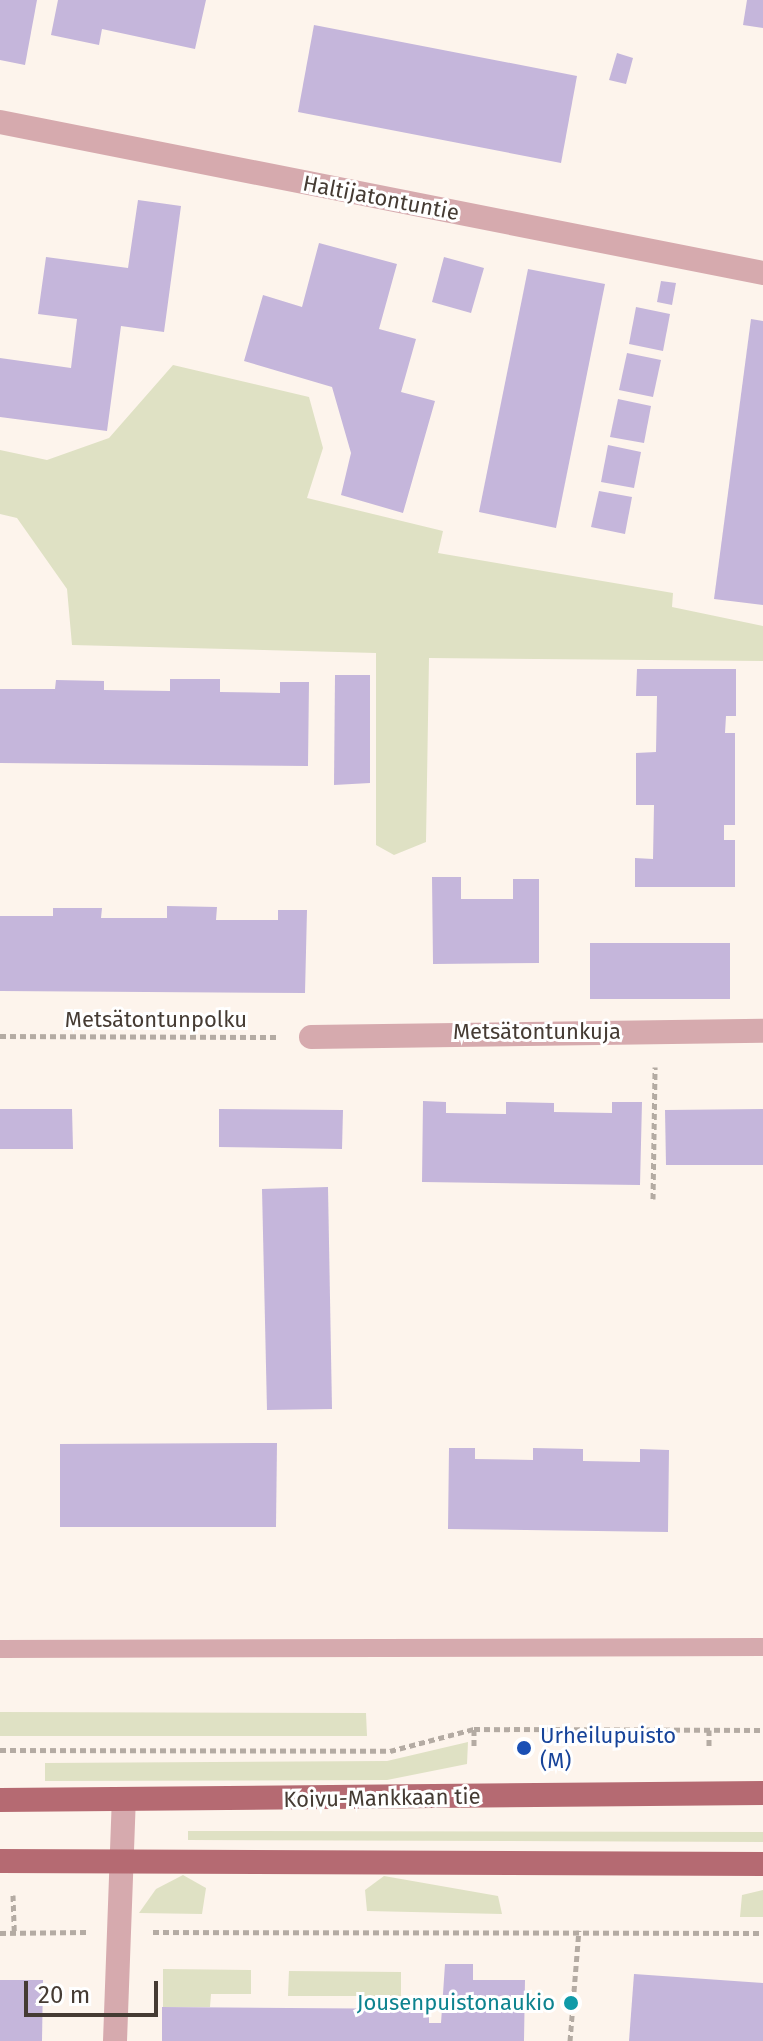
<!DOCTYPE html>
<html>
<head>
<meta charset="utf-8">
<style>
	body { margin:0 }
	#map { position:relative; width:763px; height:2041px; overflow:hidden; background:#fdf4ec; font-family:"Fira Sans",sans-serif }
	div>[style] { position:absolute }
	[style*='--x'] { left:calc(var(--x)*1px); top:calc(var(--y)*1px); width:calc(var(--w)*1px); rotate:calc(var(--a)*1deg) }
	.green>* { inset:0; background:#dfe1c4 }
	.building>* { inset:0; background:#c5b6db }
	.path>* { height:5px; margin-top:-2.5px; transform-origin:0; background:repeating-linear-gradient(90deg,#b4aba3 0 6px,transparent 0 10px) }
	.lane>* { height:18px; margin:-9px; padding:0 9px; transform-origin:9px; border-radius:9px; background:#d6aaae }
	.street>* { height:24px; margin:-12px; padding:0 12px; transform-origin:12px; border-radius:12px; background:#d6aaae }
	.primary>* { height:24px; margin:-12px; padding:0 12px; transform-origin:12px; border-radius:12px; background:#b56a72 }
	.dots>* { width:22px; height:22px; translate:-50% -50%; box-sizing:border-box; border:4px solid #fff; border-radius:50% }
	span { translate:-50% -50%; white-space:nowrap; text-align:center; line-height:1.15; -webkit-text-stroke:6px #fff; paint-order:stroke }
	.street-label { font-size:22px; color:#453b33 }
	.transit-label { font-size:22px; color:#164399 }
	.left { translate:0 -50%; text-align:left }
	.culture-label { font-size:22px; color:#0d838f }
	.right { translate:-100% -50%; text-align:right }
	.scale { position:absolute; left:24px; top:1981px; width:134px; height:36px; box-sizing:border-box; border:4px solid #453b33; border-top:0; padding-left:10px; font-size:24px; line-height:28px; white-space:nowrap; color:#453b33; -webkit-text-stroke:6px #fff; paint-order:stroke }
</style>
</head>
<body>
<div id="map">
	<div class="green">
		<i style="clip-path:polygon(173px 365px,309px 397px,323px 448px,307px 498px,443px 531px,438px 553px,673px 593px,672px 607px,763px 626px,763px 661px,429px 658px,426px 842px,394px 855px,376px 845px,376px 653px,72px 645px,67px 589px,17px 518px,0 514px,0 450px,47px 460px,109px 438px)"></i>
		<i style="clip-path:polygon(0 1712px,366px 1713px,367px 1736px,0 1736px)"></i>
		<i style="clip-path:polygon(468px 1742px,467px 1764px,387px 1780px,45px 1781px,45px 1763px,387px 1761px)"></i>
		<i style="clip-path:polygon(188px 1831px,763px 1832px,763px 1842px,188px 1840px)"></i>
		<i style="clip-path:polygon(183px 1875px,206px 1888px,202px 1914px,139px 1913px,156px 1889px)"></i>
		<i style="clip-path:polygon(384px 1876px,498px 1896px,502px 1914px,367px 1911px,365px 1890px)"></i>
		<i style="clip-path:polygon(763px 1890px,763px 1917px,740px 1917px,742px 1895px)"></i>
		<i style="clip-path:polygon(163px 1969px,251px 1970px,251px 1994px,211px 1994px,210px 2007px,163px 2007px)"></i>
		<i style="clip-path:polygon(289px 1971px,401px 1972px,401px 1996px,288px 1996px)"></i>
	</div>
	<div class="building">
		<i style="clip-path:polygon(0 0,37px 0,25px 65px,0 60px)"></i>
		<i style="clip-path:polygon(58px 0,206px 0,195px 49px,102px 29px,99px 45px,51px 35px)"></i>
		<i style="clip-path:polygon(747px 0,763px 0,763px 28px,743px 25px)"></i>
		<i style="clip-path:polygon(314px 25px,577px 76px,561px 163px,298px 112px)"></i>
		<i style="clip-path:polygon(617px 53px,633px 58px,626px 84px,609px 80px)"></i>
		<i style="clip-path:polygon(138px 200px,181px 206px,164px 332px,121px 326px,107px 431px,0 417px,0 358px,71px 368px,77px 319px,38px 314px,46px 257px,128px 268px)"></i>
		<i style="clip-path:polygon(319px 243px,397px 264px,379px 329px,416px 339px,401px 392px,435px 401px,403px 513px,341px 495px,351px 453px,332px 387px,244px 361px,263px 295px,302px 307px)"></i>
		<i style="clip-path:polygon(444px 257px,484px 268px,471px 313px,432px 302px)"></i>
		<i style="clip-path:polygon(528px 269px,605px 284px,556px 528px,479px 512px)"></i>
		<i style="clip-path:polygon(661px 281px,676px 283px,672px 305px,657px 302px)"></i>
		<i style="clip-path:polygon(636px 307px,670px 314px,663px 351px,629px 344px)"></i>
		<i style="clip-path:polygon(751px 319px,763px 321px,763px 605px,714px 599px)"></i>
		<i style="clip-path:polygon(627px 353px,661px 360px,653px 397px,619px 390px)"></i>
		<i style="clip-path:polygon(618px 399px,651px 406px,644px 443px,610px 437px)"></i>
		<i style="clip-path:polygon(608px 445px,641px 452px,634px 488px,601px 482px)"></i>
		<i style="clip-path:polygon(599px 491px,632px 497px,625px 534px,591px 527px)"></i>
		<i style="clip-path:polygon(637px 669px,736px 669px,736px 716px,726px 716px,725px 733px,735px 733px,735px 825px,724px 825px,724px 840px,735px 840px,735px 887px,635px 887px,635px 858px,653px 859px,654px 805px,636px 805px,636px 753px,656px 752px,657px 696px,636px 696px)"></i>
		<i style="clip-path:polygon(335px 675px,370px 675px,370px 783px,334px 785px)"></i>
		<i style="clip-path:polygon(170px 679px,220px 679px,220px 692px,280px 693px,280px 682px,309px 682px,308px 766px,0 763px,0 689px,55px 689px,56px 680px,104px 681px,104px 690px,170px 691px)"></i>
		<i style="clip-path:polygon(432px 877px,461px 877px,461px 899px,513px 899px,513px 879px,539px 879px,539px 963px,433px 964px)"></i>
		<i style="clip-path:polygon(167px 906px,217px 907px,216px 920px,278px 920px,278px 910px,307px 910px,305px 993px,0 991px,0 916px,53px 916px,53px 908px,102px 908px,101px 918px,167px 918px)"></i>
		<i style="clip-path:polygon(590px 943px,730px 943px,730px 999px,590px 999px)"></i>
		<i style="clip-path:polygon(423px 1101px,446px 1102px,446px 1113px,506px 1114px,506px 1102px,554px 1103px,554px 1112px,612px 1113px,612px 1102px,642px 1102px,640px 1185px,422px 1182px)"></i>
		<i style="clip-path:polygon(0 1109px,72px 1109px,73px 1149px,0 1149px)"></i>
		<i style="clip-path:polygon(219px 1109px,343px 1110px,342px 1149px,219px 1147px)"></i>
		<i style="clip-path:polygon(763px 1109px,763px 1165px,666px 1165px,665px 1110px)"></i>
		<i style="clip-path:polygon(328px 1187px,332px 1409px,267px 1410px,262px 1189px)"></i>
		<i style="clip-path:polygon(277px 1443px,276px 1527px,60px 1527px,60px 1444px)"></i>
		<i style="clip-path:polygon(449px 1448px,475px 1448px,475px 1459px,533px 1460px,533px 1448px,583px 1449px,583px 1461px,640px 1462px,640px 1449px,669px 1450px,668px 1532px,448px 1529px)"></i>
		<i style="clip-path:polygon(445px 1964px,473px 1964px,473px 1980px,525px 1980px,524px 2041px,162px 2041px,162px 2007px,429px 2009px,429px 2023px,441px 2023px)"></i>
		<i style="clip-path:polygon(634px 1974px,763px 1983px,763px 2041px,629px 2041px)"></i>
		<i style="clip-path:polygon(0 1980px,43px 1980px,42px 2041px,0 2041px)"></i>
	</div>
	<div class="path">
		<i style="--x:0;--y:1036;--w:279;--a:0.2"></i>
		<i style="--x:653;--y:1199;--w:132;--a:-89.1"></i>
		<i style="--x:474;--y:1729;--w:19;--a:90"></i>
		<i style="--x:709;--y:1730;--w:19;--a:90"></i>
		<i style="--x:0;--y:1750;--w:390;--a:0.1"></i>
		<i style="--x:390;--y:1751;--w:87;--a:-14.7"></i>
		<i style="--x:474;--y:1729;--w:289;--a:0.2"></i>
		<i style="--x:13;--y:1895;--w:38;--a:88"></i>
		<i style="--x:153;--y:1932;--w:610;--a:0.09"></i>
		<i style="--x:0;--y:1933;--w:87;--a:-0.7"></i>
		<i style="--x:570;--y:2041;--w:111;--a:-85.4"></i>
	</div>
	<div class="lane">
		<i style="--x:0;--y:1649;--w:763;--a:-0.15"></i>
	</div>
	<div class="street">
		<i style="--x:0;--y:122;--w:778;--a:11.19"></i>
		<i style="--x:311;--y:1037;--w:452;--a:-0.8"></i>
		<i style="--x:115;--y:2041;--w:240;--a:-87.9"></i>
	</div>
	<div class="primary">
		<i style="--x:0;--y:1800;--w:763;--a:-0.53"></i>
		<i style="--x:0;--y:1861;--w:763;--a:0.23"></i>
	</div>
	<div class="dots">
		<i style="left:524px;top:1748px;background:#1a4fb4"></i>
		<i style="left:571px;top:2003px;background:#0f9aa8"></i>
	</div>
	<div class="street-label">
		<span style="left:381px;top:198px;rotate:11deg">Haltijatontuntie</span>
		<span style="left:156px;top:1020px">Metsätontunpolku</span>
		<span style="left:537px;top:1032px">Metsätontunkuja</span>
		<span style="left:382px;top:1798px;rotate:-1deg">Koivu-Mankkaan tie</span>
	</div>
	<div class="transit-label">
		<span class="left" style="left:540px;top:1748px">Urheilupuisto<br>(M)</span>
	</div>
	<div class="culture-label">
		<span class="right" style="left:555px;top:2003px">Jousenpuistonaukio</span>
	</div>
	<div class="scale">20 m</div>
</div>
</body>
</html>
